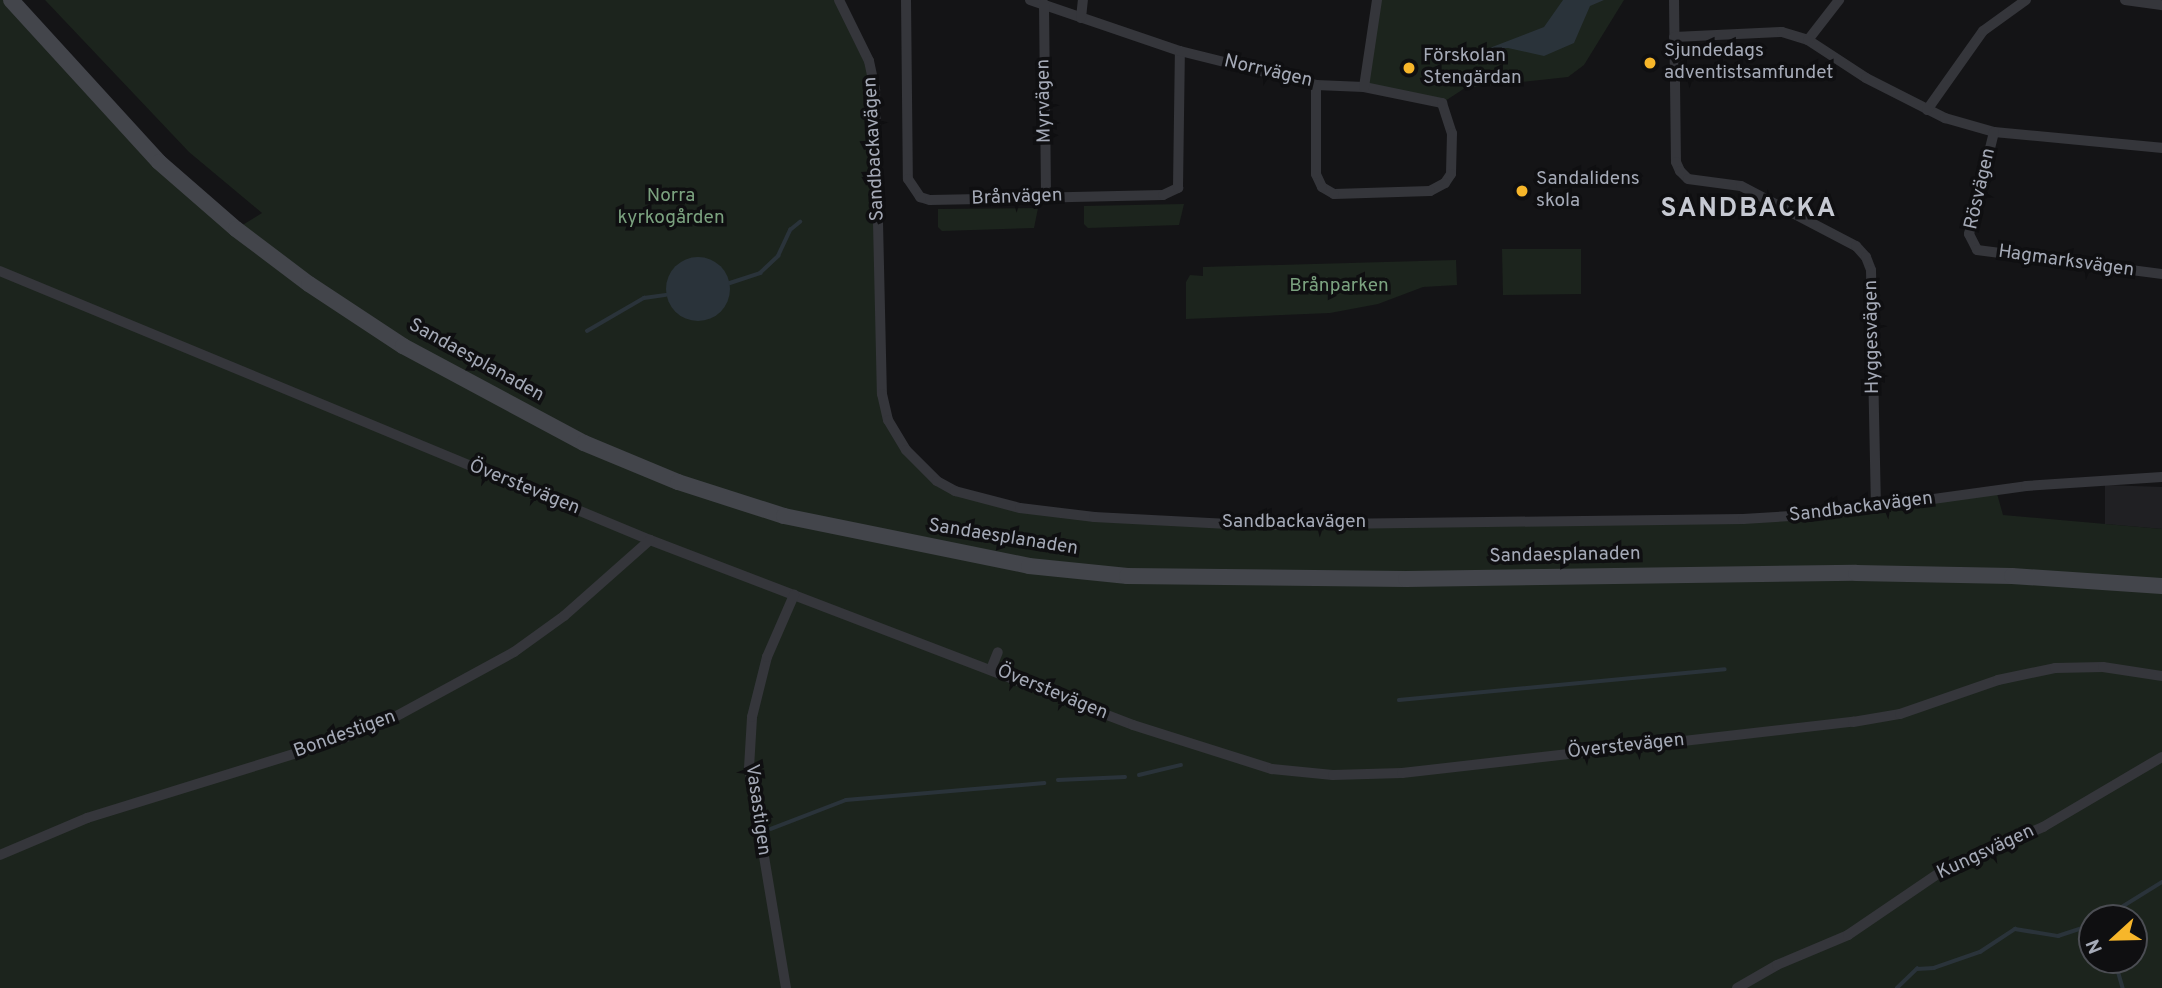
<!DOCTYPE html>
<html>
<head>
<meta charset="utf-8">
<style>
	body { margin:0 }
	#map { position:relative; width:2162px; height:988px; overflow:hidden; background:#141416; font-family:Overpass,sans-serif }
	div>[style] { position:absolute }
	[style*='--x'] { left:calc(var(--x)*1px); top:calc(var(--y)*1px); width:calc(var(--w)*1px); rotate:calc(var(--a)*1deg) }
	.built>* { inset:0; background:#202023 }
	.green>* { inset:0; background:#1c241d }
	.water>* { inset:0; background:#2a333a }
	.round { border-radius:50% }
	.stream>* { height:3.5px; margin:-1.75px; padding:0 1.75px; transform-origin:1.75px; border-radius:1.75px; background:#2a333a }
	.street>* { height:10px; margin:-5px; padding:0 5px; transform-origin:5px; border-radius:5px; background:#35363b }
	.secondary>* { height:16px; margin:-8px; padding:0 8px; transform-origin:8px; border-radius:8px; background:#43454b }
	.dots>* { width:19px; height:19px; translate:-50% -50%; box-sizing:border-box; border:4px solid #0f0f11; border-radius:50% }
	span { translate:-50% -50%; white-space:nowrap; text-align:center; line-height:1.15; -webkit-text-stroke:7px #0f0f11; paint-order:stroke }
	.poi-label { font-size:19px; color:#a5aab7 }
	.left { translate:0 -50%; text-align:left }
	.street-label { font-size:19px; color:#a5aab7 }
	.park-label { font-size:19px; color:#7ba27f }
	.district-label { font-size:26px; color:#c6c9d2; font-weight:700; letter-spacing:2px }
	.north { position:absolute; left:2078px; top:904px; width:70px; height:70px; box-sizing:border-box; background:#0f0f11; border:2px solid #4b4d53; border-radius:50%; rotate:248deg; font-size:19px; font-weight:700; line-height:28px; text-align:center; color:#a5aab7 }
	.north::after { content:''; display:block; margin:auto; width:24px; height:32px; background:#f7b62a; clip-path:polygon(50% 0,100% 100%,50% 72%,0 100%) }
</style>
</head>
<body>
<div id="map">
	<div class="built">
		<i style="clip-path:polygon(2105px 485px,2162px 487px,2162px 529px,2105px 524px)"></i>
	</div>
	<div class="green">
		<i style="clip-path:polygon(evenodd,0 0,11px 0,94px 93px,236px 229px,262px 213px,189px 152px,45px 0,839px 0,869px 61px,888px 420px,937px 481px,1020px 508px,1248px 525px,1743px 519px,1996px 490px,2003px 515px,2162px 529px,2162px 988px,0 988px,0 0,2092px 918px,2134px 918px,2134px 960px,2092px 960px,2092px 918px)"></i>
		<i style="clip-path:polygon(1377px 0,1624px 0,1584px 65px,1568px 77px,1465px 88px,1442px 103px,1364px 87px)"></i>
		<i style="clip-path:polygon(1184px 204px,1179px 225px,1088px 228px,1084px 224px,1084px 206px)"></i>
		<i style="clip-path:polygon(1038px 208px,1034px 228px,942px 231px,938px 227px,938px 209px)"></i>
		<i style="clip-path:polygon(1502px 249px,1581px 249px,1581px 294px,1503px 295px)"></i>
		<i style="clip-path:polygon(1456px 260px,1457px 285px,1423px 287px,1378px 304px,1330px 313px,1186px 319px,1186px 282px,1190px 275px,1203px 276px,1203px 267px)"></i>
	</div>
	<div class="water">
		<i style="clip-path:polygon(1563px 0,1604px 0,1590px 6px,1574px 43px,1544px 56px,1508px 48px,1487px 49px,1544px 27px)"></i>
		<i class="round" style="left:666px;top:257px;width:64px;height:64px"></i>
	</div>
	<div class="stream">
		<i style="--x:730;--y:283;--w:32;--a:-18"></i>
		<i style="--x:760;--y:273;--w:25;--a:-43"></i>
		<i style="--x:778;--y:256;--w:29;--a:-65"></i>
		<i style="--x:790;--y:230;--w:13;--a:-39"></i>
		<i style="--x:587;--y:331;--w:66;--a:-30.1"></i>
		<i style="--x:644;--y:298;--w:22;--a:-8"></i>
		<i style="--x:1399;--y:700;--w:327;--a:-5.4"></i>
		<i style="--x:1139;--y:775;--w:43;--a:-13.4"></i>
		<i style="--x:1058;--y:780;--w:67;--a:-2.6"></i>
		<i style="--x:771;--y:829;--w:80;--a:-21.1"></i>
		<i style="--x:846;--y:800;--w:199;--a:-4.9"></i>
		<i style="--x:2104;--y:918;--w:68;--a:-31.8"></i>
		<i style="--x:2115;--y:960;--w:29;--a:74"></i>
		<i style="--x:1897;--y:988;--w:28;--a:-44"></i>
		<i style="--x:1917;--y:969;--w:17;--a:-3"></i>
		<i style="--x:1934;--y:968;--w:49;--a:-19.2"></i>
		<i style="--x:1980;--y:952;--w:42;--a:-33.3"></i>
		<i style="--x:2015;--y:929;--w:44;--a:9.2"></i>
		<i style="--x:2058;--y:936;--w:36;--a:-18"></i>
	</div>
	<div class="street">
		<i style="--x:839;--y:0;--w:68;--a:63.8"></i>
		<i style="--x:869;--y:61;--w:30;--a:78"></i>
		<i style="--x:875;--y:90;--w:304;--a:88.7"></i>
		<i style="--x:882;--y:394;--w:27;--a:77"></i>
		<i style="--x:888;--y:420;--w:35;--a:59"></i>
		<i style="--x:906;--y:450;--w:44;--a:45"></i>
		<i style="--x:937;--y:481;--w:21;--a:29"></i>
		<i style="--x:955;--y:491;--w:67;--a:14.7"></i>
		<i style="--x:1020;--y:508;--w:75;--a:6.9"></i>
		<i style="--x:1094;--y:517;--w:154;--a:3"></i>
		<i style="--x:1248;--y:525;--w:495;--a:-0.7"></i>
		<i style="--x:1743;--y:519;--w:82;--a:-3.5"></i>
		<i style="--x:1825;--y:514;--w:203;--a:-7.9"></i>
		<i style="--x:2026;--y:486;--w:136;--a:-3.8"></i>
		<i style="--x:906;--y:0;--w:179;--a:89.4"></i>
		<i style="--x:908;--y:179;--w:22;--a:56"></i>
		<i style="--x:920;--y:197;--w:10;--a:17"></i>
		<i style="--x:930;--y:200;--w:233;--a:-1.2"></i>
		<i style="--x:1163;--y:195;--w:17;--a:-25"></i>
		<i style="--x:1178;--y:188;--w:137;--a:-89.2"></i>
		<i style="--x:1030;--y:0;--w:158;--a:18.8"></i>
		<i style="--x:1180;--y:51;--w:140;--a:14"></i>
		<i style="--x:1316;--y:85;--w:48;--a:2.4"></i>
		<i style="--x:1364;--y:87;--w:80;--a:11.6"></i>
		<i style="--x:1442;--y:103;--w:32;--a:72"></i>
		<i style="--x:1452;--y:133;--w:41;--a:91.4"></i>
		<i style="--x:1451;--y:174;--w:11;--a:124"></i>
		<i style="--x:1445;--y:183;--w:17;--a:152"></i>
		<i style="--x:1430;--y:191;--w:96;--a:178.2"></i>
		<i style="--x:1334;--y:194;--w:14;--a:-150"></i>
		<i style="--x:1322;--y:187;--w:14;--a:-115"></i>
		<i style="--x:1316;--y:174;--w:89;--a:-90"></i>
		<i style="--x:1674;--y:0;--w:162;--a:89.3"></i>
		<i style="--x:1676;--y:162;--w:10;--a:66"></i>
		<i style="--x:1680;--y:171;--w:11;--a:45"></i>
		<i style="--x:1688;--y:179;--w:53;--a:7.5"></i>
		<i style="--x:1741;--y:186;--w:130;--a:27.6"></i>
		<i style="--x:1856;--y:246;--w:15;--a:48"></i>
		<i style="--x:1866;--y:257;--w:14;--a:69"></i>
		<i style="--x:1871;--y:270;--w:236;--a:88.8"></i>
		<i style="--x:2125;--y:0;--w:37;--a:8"></i>
		<i style="--x:1044;--y:4;--w:193;--a:89.4"></i>
		<i style="--x:1081;--y:18;--w:18;--a:-84"></i>
		<i style="--x:1674;--y:37;--w:108;--a:-2.7"></i>
		<i style="--x:1782;--y:32;--w:27;--a:17"></i>
		<i style="--x:1808;--y:40;--w:69;--a:33.2"></i>
		<i style="--x:1866;--y:78;--w:89;--a:26.9"></i>
		<i style="--x:1945;--y:118;--w:51;--a:15.9"></i>
		<i style="--x:1994;--y:132;--w:169;--a:5.4"></i>
		<i style="--x:1808;--y:40;--w:51;--a:-52.2"></i>
		<i style="--x:1364;--y:87;--w:88;--a:-81.5"></i>
		<i style="--x:1927;--y:110;--w:97;--a:-54.7"></i>
		<i style="--x:1983;--y:31;--w:53;--a:-35.8"></i>
		<i style="--x:1994;--y:132;--w:105;--a:103.8"></i>
		<i style="--x:1969;--y:234;--w:18;--a:63"></i>
		<i style="--x:1977;--y:250;--w:187;--a:7.4"></i>
		<i style="--x:0;--y:271;--w:703;--a:22.48"></i>
		<i style="--x:650;--y:540;--w:517;--a:20.96"></i>
		<i style="--x:1133;--y:725;--w:146;--a:17.6"></i>
		<i style="--x:1272;--y:769;--w:61;--a:5.6"></i>
		<i style="--x:1333;--y:775;--w:69;--a:-1.7"></i>
		<i style="--x:1402;--y:773;--w:454;--a:-6.5"></i>
		<i style="--x:1853;--y:722;--w:48;--a:-9.7"></i>
		<i style="--x:1900;--y:714;--w:104;--a:-19.1"></i>
		<i style="--x:1998;--y:680;--w:58;--a:-11.9"></i>
		<i style="--x:2055;--y:668;--w:48;--a:-1.2"></i>
		<i style="--x:2103;--y:667;--w:60;--a:8.7"></i>
		<i style="--x:991;--y:669;--w:18;--a:-68"></i>
		<i style="--x:0;--y:855;--w:95;--a:-23"></i>
		<i style="--x:87;--y:818;--w:261;--a:-17.2"></i>
		<i style="--x:336;--y:741;--w:61;--a:-22"></i>
		<i style="--x:393;--y:718;--w:138;--a:-28.6"></i>
		<i style="--x:514;--y:652;--w:62;--a:-35.8"></i>
		<i style="--x:564;--y:616;--w:115;--a:-41.5"></i>
		<i style="--x:786;--y:988;--w:223;--a:-99.5"></i>
		<i style="--x:749;--y:768;--w:51;--a:-86.6"></i>
		<i style="--x:752;--y:717;--w:62;--a:-76"></i>
		<i style="--x:767;--y:657;--w:68;--a:-66.5"></i>
		<i style="--x:1737;--y:988;--w:46;--a:-29.9"></i>
		<i style="--x:1777;--y:965;--w:77;--a:-22.9"></i>
		<i style="--x:1848;--y:935;--w:117;--a:-34.2"></i>
		<i style="--x:1945;--y:869;--w:107;--a:-23.2"></i>
		<i style="--x:2043;--y:827;--w:138;--a:-30.5"></i>
	</div>
	<div class="secondary">
		<i style="--x:11;--y:0;--w:219;--a:47.6"></i>
		<i style="--x:159;--y:162;--w:102;--a:41"></i>
		<i style="--x:236;--y:229;--w:91;--a:37"></i>
		<i style="--x:309;--y:284;--w:113;--a:33.4"></i>
		<i style="--x:403;--y:346;--w:205;--a:28.2"></i>
		<i style="--x:584;--y:443;--w:102;--a:22.5"></i>
		<i style="--x:678;--y:482;--w:111;--a:17.8"></i>
		<i style="--x:784;--y:516;--w:250;--a:11.5"></i>
		<i style="--x:1029;--y:566;--w:99;--a:5.8"></i>
		<i style="--x:1127;--y:576;--w:279;--a:0.6"></i>
		<i style="--x:1406;--y:579;--w:450;--a:-0.8"></i>
		<i style="--x:1856;--y:573;--w:156;--a:1.1"></i>
		<i style="--x:2012;--y:576;--w:150;--a:3.8"></i>
	</div>
	<div class="dots">
		<i style="left:1650px;top:63px;background:#f7b62a"></i>
		<i style="left:1409px;top:68px;background:#f7b62a"></i>
		<i style="left:1522px;top:191px;background:#f7b62a"></i>
	</div>
	<div class="poi-label">
		<span class="left" style="left:1664px;top:63px">Sjundedags<br>adventistsamfundet</span>
		<span class="left" style="left:1423px;top:68px">Förskolan<br>Stengärdan</span>
		<span class="left" style="left:1536px;top:191px">Sandalidens<br>skola</span>
	</div>
	<div class="street-label">
		<span style="left:1268px;top:72px;rotate:13deg">Norrvägen</span>
		<span style="left:1045px;top:101px;rotate:-91deg">Myrvägen</span>
		<span style="left:875px;top:149px;rotate:-93deg">Sandbackavägen</span>
		<span style="left:1981px;top:189px;rotate:-77deg">Rösvägen</span>
		<span style="left:1017px;top:198px;rotate:-2deg">Brånvägen</span>
		<span style="left:2066px;top:262px;rotate:8deg">Hagmarksvägen</span>
		<span style="left:1873px;top:337px;rotate:-91deg">Hyggesvägen</span>
		<span style="left:476px;top:361px;rotate:29deg">Sandaesplanaden</span>
		<span style="left:524px;top:488px;rotate:22deg">Överstevägen</span>
		<span style="left:1861px;top:508px;rotate:-7deg">Sandbackavägen</span>
		<span style="left:1294px;top:523px">Sandbackavägen</span>
		<span style="left:1003px;top:538px;rotate:9deg">Sandaesplanaden</span>
		<span style="left:1565px;top:556px;rotate:-1deg">Sandaesplanaden</span>
		<span style="left:1052px;top:693px;rotate:22deg">Överstevägen</span>
		<span style="left:345px;top:735px;rotate:-20deg">Bondestigen</span>
		<span style="left:1626px;top:747px;rotate:-6deg">Överstevägen</span>
		<span style="left:757px;top:810px;rotate:82deg">Vasastigen</span>
		<span style="left:1986px;top:853px;rotate:-25deg">Kungsvägen</span>
	</div>
	<div class="park-label">
		<span style="left:671px;top:208px">Norra<br>kyrkogården</span>
		<span style="left:1339px;top:287px">Brånparken</span>
	</div>
	<div class="district-label">
		<span style="left:1749px;top:210px">SANDBACKA</span>
	</div>
	<div class="north">N</div>
</div>
</body>
</html>
